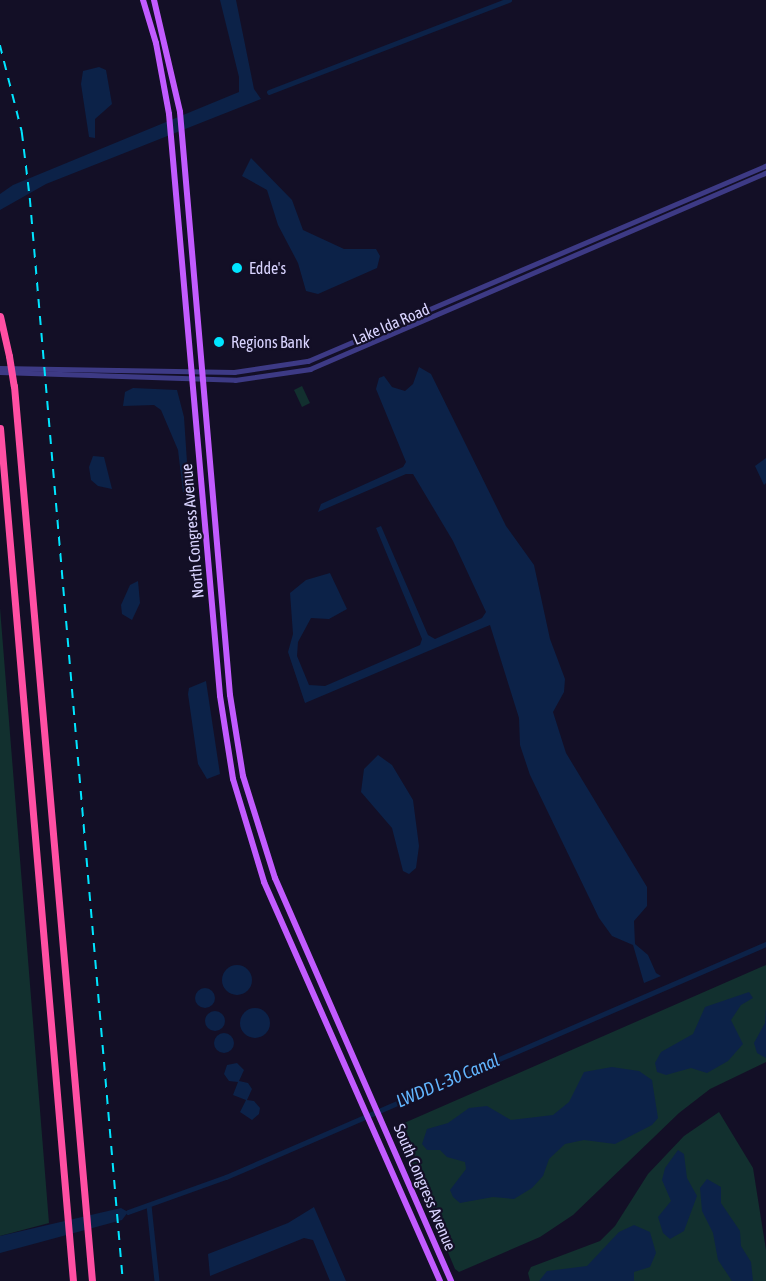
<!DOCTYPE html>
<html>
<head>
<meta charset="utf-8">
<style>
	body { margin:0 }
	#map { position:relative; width:766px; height:1281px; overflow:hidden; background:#130f26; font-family:"Asap Condensed",sans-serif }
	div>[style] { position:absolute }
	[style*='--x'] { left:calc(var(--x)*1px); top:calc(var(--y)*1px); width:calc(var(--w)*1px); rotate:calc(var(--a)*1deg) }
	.green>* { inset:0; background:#12302f }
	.water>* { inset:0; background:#0c2248 }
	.round { border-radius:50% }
	.canal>* { height:4.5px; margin:-2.25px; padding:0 2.25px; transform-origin:2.25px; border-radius:2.25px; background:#0c2248 }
	.minor>* { height:4.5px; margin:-2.25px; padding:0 2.25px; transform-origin:2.25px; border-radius:2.25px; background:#3d3a85 }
	.major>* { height:6px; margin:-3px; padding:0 3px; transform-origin:3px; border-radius:3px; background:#c25bff }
	.highway>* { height:7px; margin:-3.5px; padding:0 3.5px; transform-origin:3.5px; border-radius:3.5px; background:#ff4fa3 }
	.rail>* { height:1.5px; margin-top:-0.75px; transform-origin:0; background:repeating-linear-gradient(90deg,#00e5ff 0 9px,transparent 0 17px) }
	.highway-bridge>* { height:7px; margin:-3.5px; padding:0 3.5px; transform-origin:3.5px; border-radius:3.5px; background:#ff4fa3 }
	.dots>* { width:16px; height:16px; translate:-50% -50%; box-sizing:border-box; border:3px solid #130f26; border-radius:50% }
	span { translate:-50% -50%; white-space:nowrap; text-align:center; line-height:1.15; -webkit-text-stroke:4.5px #130f26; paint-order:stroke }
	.poi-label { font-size:16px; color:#d9d4ff }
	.left { translate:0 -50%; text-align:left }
	.street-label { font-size:16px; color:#d9d4ff }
	.water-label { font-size:18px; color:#62b6ff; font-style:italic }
</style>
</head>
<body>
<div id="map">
	<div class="green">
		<i style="clip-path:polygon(302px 386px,310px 403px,302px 407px,294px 390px)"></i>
		<i style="clip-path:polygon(0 608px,49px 1223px,0 1236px)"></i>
		<i style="clip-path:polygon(766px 965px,766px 1062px,710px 1089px,679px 1113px,573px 1215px,540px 1237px,459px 1272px,455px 1269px,395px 1127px)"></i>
		<i style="clip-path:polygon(719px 1112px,753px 1168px,766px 1250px,766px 1281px,530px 1281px,528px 1273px,531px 1267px,600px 1241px,615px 1226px,648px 1174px,684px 1136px)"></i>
	</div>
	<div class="water">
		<i style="clip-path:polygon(220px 0,236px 0,254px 89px,261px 99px,46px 184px,0 210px,0 194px,13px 185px,239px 92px,239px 77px)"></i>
		<i style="clip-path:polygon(99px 67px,106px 70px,112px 104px,95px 119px,95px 138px,89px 137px,81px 84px,83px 71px)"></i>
		<i style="clip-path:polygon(251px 158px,292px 200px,303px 230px,344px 249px,376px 249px,380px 256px,377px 268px,318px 294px,306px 291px,298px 263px,278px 225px,267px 190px,242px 176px)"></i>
		<i style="clip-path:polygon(419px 367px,431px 374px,506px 526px,534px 565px,550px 639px,565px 679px,564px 692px,553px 712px,566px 753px,647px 887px,647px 906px,634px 921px,635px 944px,648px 955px,656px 973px,661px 976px,644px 983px,633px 945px,612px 936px,599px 918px,530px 775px,520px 745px,519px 718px,490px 625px,305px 703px,288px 652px,293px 634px,290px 593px,306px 580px,330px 573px,347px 609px,329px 619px,311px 618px,298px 642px,297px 656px,309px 685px,325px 686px,420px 645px,422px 639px,376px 528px,381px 526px,428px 635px,435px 639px,482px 618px,486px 612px,453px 541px,413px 474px,406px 474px,318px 512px,321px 504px,403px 467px,406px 462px,376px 389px,379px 378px,384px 376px,392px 387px,405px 391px,413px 384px)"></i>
		<i style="clip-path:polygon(133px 388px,177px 390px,184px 417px,189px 492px,183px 492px,178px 450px,161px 410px,154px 405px,123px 406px,125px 392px)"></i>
		<i style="clip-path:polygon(93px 456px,104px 457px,112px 489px,98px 486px,91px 480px,89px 467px)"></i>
		<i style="clip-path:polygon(766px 458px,766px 483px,764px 485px,755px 466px)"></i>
		<i style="clip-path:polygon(138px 581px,140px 603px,132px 620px,122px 614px,121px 605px,130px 585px)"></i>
		<i style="clip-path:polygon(206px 681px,220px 774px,207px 779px,198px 764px,188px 694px,189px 688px)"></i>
		<i style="clip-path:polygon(378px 755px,392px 765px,413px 800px,419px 846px,416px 868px,409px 874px,403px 871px,392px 828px,361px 792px,364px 769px)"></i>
		<i class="round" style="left:222px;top:965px;width:30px;height:30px"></i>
		<i class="round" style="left:195px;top:988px;width:20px;height:20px"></i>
		<i style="clip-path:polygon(749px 992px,753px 998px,741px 1005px,731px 1020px,743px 1044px,728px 1061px,707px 1073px,691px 1068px,666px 1075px,657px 1072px,655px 1063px,661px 1052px,693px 1034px,705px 1007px)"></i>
		<i class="round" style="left:240px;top:1008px;width:30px;height:30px"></i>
		<i style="clip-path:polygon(766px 1008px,766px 1058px,757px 1053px,754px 1043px,765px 1023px)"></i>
		<i class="round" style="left:205px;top:1011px;width:20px;height:20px"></i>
		<i class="round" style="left:214px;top:1033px;width:20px;height:20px"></i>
		<i style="clip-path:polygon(237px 1063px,244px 1070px,239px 1081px,248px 1083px,252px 1089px,247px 1100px,254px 1101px,260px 1108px,259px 1114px,252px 1120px,240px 1112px,246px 1100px,233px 1095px,238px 1082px,229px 1081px,224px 1074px,227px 1065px)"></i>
		<i style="clip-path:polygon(612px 1067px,639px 1071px,652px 1080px,658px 1118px,652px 1125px,615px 1144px,584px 1140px,565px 1144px,549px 1159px,543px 1176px,532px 1188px,514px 1199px,493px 1197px,460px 1203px,453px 1197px,450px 1190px,466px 1169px,465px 1162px,447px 1157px,440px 1150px,427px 1150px,422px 1144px,427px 1129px,448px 1123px,469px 1108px,487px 1106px,511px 1120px,553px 1115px,569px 1102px,584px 1072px)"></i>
		<i style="clip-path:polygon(678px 1150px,684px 1154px,687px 1178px,697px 1196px,684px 1231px,670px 1239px,663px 1233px,658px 1217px,671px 1201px,662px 1180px,665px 1168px)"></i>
		<i style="clip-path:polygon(707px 1179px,721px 1187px,721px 1203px,740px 1231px,741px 1246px,751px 1262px,753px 1281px,732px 1281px,718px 1260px,713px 1233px,702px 1211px,700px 1188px)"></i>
		<i style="clip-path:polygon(314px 1207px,346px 1281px,330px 1281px,313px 1240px,304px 1238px,210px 1276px,208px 1254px,288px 1223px)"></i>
		<i style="clip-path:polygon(121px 1208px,128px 1212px,122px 1220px,0 1253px,0 1236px)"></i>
		<i style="clip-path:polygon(634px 1225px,650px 1232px,656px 1253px,650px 1267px,634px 1272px,634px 1281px,539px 1281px,547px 1271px,587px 1266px,619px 1232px)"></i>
	</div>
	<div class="canal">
		<i style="--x:269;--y:92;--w:257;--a:-21"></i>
		<i style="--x:149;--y:1205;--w:76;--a:84"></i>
		<i style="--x:128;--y:1212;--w:104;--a:-19.7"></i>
		<i style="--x:226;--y:1177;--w:588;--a:-23.34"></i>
	</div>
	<div class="minor">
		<i style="--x:0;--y:368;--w:234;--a:1"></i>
		<i style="--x:234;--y:372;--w:75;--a:-8.5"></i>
		<i style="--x:308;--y:361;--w:498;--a:-23.1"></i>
		<i style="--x:0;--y:372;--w:235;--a:1.9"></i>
		<i style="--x:235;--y:380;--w:76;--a:-8.3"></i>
		<i style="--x:310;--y:369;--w:496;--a:-23.3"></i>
	</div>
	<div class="major">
		<i style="--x:143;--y:0;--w:45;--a:73.2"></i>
		<i style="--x:156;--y:43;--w:72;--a:79.6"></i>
		<i style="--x:169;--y:114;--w:584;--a:84.99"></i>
		<i style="--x:220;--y:696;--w:84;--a:81.1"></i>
		<i style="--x:233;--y:779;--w:108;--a:73.2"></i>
		<i style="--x:264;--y:882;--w:436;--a:66.2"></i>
		<i style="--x:154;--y:0;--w:115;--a:76.9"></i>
		<i style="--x:180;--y:112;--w:585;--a:85.1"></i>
		<i style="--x:230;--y:695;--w:82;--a:80.9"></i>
		<i style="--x:243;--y:776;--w:107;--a:72.6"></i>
		<i style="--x:275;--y:878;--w:440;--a:66.4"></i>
	</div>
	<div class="highway">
		<i style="--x:0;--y:316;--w:41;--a:77.3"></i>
		<i style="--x:14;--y:386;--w:898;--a:85.02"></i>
		<i style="--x:0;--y:428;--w:856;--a:85.11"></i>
	</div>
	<div class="rail">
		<i style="--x:0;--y:45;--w:90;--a:75.8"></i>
		<i style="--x:22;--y:132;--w:66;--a:83.1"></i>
		<i style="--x:30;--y:198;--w:1087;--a:85.09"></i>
	</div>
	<div class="highway-bridge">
		<i style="--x:9;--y:356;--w:30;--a:81"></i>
	</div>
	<div class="dots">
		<i style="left:237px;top:268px;background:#00e5ff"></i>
		<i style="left:219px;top:342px;background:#00e5ff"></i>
	</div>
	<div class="poi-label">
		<span class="left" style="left:249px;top:268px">Edde's</span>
		<span class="left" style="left:231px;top:342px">Regions Bank</span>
	</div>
	<div class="street-label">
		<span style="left:391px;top:324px;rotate:-23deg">Lake Ida Road</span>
		<span style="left:192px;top:531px;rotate:-95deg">North Congress Avenue</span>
		<span style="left:425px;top:1187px;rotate:67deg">South Congress Avenue</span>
	</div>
	<div class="water-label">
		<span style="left:448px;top:1081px;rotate:-23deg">LWDD L-30 Canal</span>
	</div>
</div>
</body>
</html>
